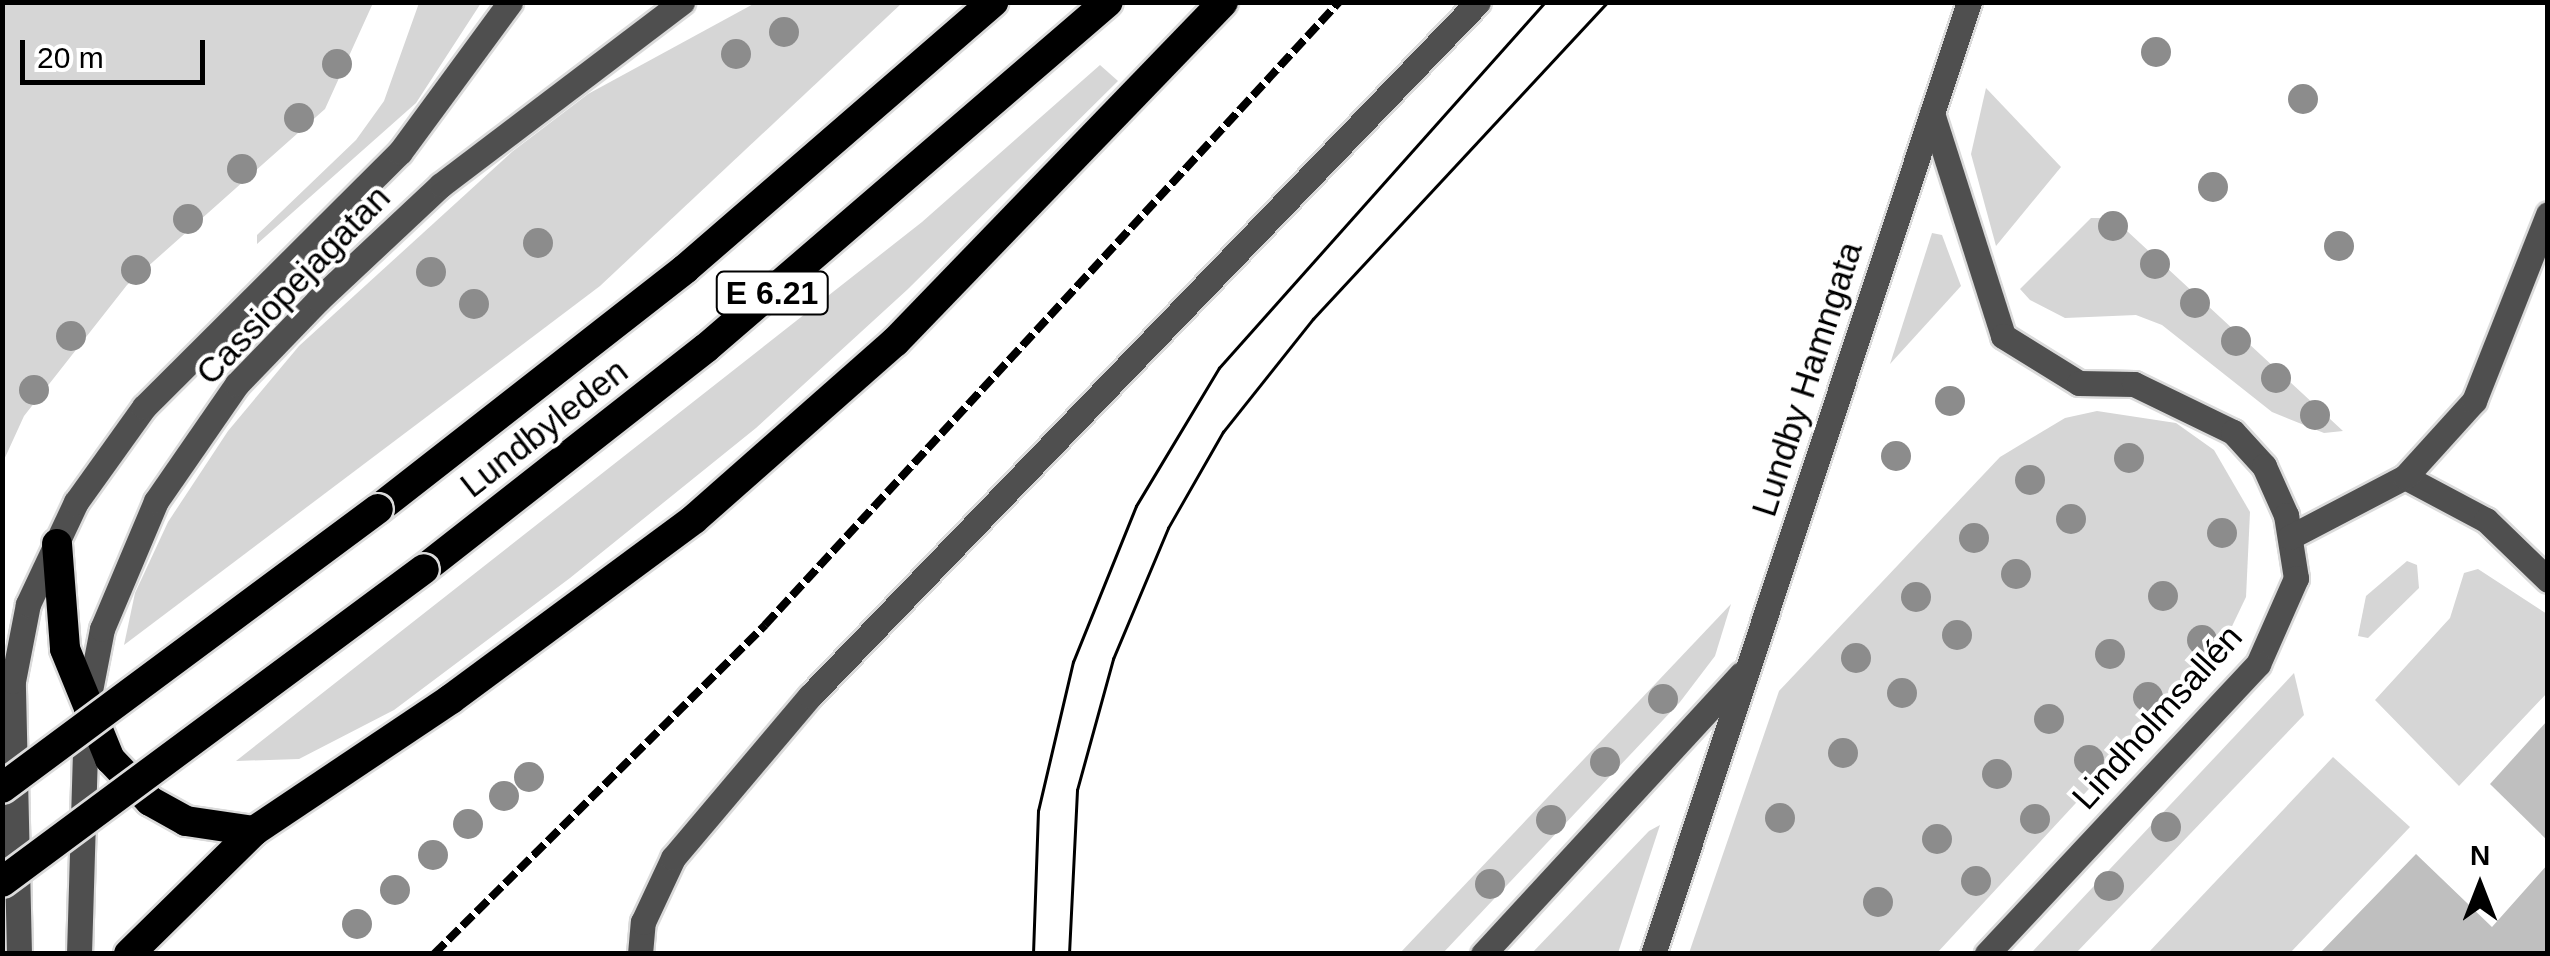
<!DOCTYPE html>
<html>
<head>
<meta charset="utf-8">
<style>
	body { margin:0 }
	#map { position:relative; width:2550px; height:956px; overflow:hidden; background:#fff; font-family:Helvetica,sans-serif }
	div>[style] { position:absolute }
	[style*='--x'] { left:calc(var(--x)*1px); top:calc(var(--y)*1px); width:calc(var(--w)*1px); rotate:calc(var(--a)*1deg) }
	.green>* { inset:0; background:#d6d6d6 }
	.building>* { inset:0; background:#bfbfbf }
	.roads { filter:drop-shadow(2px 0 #dbdbdb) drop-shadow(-2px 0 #dbdbdb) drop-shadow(0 2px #dbdbdb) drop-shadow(0 -2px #dbdbdb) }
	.minor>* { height:25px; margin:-12.5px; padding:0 12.5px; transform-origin:12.5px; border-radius:12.5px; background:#4f4f4f }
	.highway>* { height:30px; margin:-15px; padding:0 15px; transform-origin:15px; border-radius:15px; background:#000 }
	.tram>* { height:2.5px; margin:-1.25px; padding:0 1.25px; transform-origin:1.25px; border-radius:1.25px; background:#000 }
	.rail>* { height:8px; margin-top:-4px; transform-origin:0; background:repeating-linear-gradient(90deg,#000 0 15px,transparent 0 20px) }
	.bridges { filter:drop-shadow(2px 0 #dbdbdb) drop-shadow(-2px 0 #dbdbdb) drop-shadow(0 2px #dbdbdb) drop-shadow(0 -2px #dbdbdb) }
	.highway-bridge>* { height:30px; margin:-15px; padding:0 15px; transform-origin:15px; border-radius:15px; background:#000 }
	.trees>* { width:30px; height:30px; margin:-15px; border-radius:50%; background:#8c8c8c }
	span { translate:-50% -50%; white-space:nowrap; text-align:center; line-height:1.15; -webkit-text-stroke:8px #fff; paint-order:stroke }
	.shield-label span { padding:2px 8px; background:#fff; border:2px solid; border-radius:8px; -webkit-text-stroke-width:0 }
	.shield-label { font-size:32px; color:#000; font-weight:700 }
	.street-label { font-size:35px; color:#000 }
	.frame { position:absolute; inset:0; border:5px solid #000; pointer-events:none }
	.north { position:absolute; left:2430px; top:836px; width:100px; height:100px; -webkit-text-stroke:8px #fff; paint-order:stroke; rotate:0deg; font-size:28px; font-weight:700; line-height:40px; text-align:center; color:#000 }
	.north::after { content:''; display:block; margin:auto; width:35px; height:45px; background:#000; clip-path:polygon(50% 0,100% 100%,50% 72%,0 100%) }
	.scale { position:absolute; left:20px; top:40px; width:185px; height:45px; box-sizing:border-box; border:5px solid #000; border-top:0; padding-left:12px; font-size:30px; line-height:35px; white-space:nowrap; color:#000; -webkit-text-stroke:8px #fff; paint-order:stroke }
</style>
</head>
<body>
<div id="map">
	<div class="green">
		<i style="clip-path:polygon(3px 2px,373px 3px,325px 109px,127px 285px,24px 416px,3px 462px)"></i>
		<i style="clip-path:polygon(757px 2px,902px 3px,600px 286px,124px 645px,135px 593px,168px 522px,228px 431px,299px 346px,513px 151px,588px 94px)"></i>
		<i style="clip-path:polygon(419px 3px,481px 3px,416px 103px,257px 244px,257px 235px,356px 140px,384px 101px)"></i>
		<i style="clip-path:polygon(1100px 65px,1118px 81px,908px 289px,756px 428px,570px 578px,394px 710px,299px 759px,236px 761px,922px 222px)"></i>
		<i style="clip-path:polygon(1986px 88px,2061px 167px,1996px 246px,1971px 154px)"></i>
		<i style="clip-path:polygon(2091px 218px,2113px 218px,2343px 431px,2324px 433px,2272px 412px,2162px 325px,2136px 315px,2065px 318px,2030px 300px,2020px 289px)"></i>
		<i style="clip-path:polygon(1932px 233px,1942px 235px,1961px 286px,1890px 364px)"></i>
		<i style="clip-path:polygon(2097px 411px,2176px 423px,2214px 450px,2250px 512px,2246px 597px,2224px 643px,1937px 953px,1689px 953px,1779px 691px,2000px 457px,2065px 418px)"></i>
		<i style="clip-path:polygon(2407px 561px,2417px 565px,2419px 588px,2368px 638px,2358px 636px,2366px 596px)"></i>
		<i style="clip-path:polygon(2478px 569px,2547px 614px,2547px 693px,2459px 786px,2375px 700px,2450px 618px,2464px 573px)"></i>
		<i style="clip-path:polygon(1731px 604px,1715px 656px,1680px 702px,1443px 953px,1400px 953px)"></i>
		<i style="clip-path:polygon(2294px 673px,2304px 715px,2076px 953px,2031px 953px)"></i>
		<i style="clip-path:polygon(2333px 757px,2410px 827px,2290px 953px,2148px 953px)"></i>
		<i style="clip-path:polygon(1660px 825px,1618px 953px,1532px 953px,1649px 831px)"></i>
	</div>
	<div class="building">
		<i style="clip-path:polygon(2548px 720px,2548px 841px,2490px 784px)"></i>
		<i style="clip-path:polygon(2416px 854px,2492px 927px,2548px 864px,2548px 954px,2319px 954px)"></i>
	</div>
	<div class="roads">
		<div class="minor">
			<i style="--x:1932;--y:113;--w:234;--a:72.3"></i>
			<i style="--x:2003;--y:336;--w:89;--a:31.7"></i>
			<i style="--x:2079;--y:383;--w:55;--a:1"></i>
			<i style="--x:2134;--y:384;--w:110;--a:25.9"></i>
			<i style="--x:2233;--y:432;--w:46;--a:47.6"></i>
			<i style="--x:2264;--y:466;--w:54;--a:65.8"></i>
			<i style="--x:2286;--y:515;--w:64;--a:81"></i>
			<i style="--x:2296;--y:578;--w:94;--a:113.8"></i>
			<i style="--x:2258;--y:664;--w:397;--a:133.1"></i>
			<i style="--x:2405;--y:477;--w:92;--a:28"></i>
			<i style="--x:2486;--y:520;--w:86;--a:44.1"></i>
			<i style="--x:2290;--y:537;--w:130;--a:-27.6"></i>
			<i style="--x:2405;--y:477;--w:103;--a:-47.8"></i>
			<i style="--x:2474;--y:401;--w:201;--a:-68.4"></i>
			<i style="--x:19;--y:954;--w:273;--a:-91.3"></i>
			<i style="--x:13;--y:681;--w:78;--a:-79"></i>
			<i style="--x:28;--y:604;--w:113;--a:-64.8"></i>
			<i style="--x:76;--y:502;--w:117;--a:-54.4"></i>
			<i style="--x:144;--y:407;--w:361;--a:-44.9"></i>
			<i style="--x:400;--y:152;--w:186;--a:-53.7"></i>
			<i style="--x:79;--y:954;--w:243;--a:-88.3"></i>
			<i style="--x:86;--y:711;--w:84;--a:-79"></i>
			<i style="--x:102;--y:629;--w:139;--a:-67.1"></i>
			<i style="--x:156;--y:501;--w:142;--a:-55.3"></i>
			<i style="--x:237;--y:384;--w:117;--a:-46"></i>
			<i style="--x:318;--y:300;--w:168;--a:-43.1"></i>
			<i style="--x:441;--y:185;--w:303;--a:-37.2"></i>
			<i style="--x:640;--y:954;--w:32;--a:-85"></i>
			<i style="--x:643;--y:922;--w:71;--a:-64.9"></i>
			<i style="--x:673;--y:858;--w:212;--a:-49.8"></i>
			<i style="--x:810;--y:696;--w:963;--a:-46.09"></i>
			<i style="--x:1483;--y:954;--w:381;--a:-47.3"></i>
			<i style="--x:1653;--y:954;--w:1003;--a:-71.64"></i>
		</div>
		<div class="highway">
			<i style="--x:378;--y:509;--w:390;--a:-38"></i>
			<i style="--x:685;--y:269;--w:408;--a:-40.9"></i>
			<i style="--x:57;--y:544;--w:105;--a:85.6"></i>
			<i style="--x:65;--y:649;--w:119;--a:67.8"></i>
			<i style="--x:110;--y:759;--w:58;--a:46.4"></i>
			<i style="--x:150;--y:801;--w:41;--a:29.1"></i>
			<i style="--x:186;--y:821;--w:69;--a:8.4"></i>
			<i style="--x:424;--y:569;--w:358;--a:-38.1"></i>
			<i style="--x:706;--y:348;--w:530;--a:-40.72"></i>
			<i style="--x:129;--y:954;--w:175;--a:-44.5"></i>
			<i style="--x:254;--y:831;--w:237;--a:-33.8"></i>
			<i style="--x:451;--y:699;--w:302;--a:-36.5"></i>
			<i style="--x:694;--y:519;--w:268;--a:-41.4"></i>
			<i style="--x:895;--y:342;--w:472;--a:-46"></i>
		</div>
	</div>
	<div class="tram">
		<i style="--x:1033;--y:954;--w:143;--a:-88"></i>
		<i style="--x:1038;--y:811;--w:153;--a:-76.8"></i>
		<i style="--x:1073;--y:662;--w:168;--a:-68"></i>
		<i style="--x:1136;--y:506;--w:161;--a:-59"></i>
		<i style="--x:1219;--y:368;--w:490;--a:-48.3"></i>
		<i style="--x:1069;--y:954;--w:164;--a:-87.2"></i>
		<i style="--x:1077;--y:790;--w:136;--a:-74.6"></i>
		<i style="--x:1113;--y:659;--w:142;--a:-67.2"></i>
		<i style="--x:1168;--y:528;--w:111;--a:-60.2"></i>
		<i style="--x:1223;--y:432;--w:144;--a:-51.5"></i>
		<i style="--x:1313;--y:319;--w:433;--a:-47.1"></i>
	</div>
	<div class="rail">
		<i style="--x:434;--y:954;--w:467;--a:-44.8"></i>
		<i style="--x:765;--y:625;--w:847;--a:-47.34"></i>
	</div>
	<div class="bridges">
		<div class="highway-bridge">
			<i style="--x:2;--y:788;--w:468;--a:-36.6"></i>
			<i style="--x:2;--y:882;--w:525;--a:-36.56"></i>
		</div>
	</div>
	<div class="trees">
		<i style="left:784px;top:32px"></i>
		<i style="left:2156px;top:52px"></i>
		<i style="left:736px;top:54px"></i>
		<i style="left:337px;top:64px"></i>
		<i style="left:2303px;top:99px"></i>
		<i style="left:299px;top:118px"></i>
		<i style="left:242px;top:169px"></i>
		<i style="left:2213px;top:187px"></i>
		<i style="left:188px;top:219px"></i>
		<i style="left:2113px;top:226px"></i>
		<i style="left:538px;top:243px"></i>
		<i style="left:2339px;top:246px"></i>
		<i style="left:2155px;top:264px"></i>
		<i style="left:136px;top:270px"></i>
		<i style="left:431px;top:272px"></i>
		<i style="left:2195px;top:303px"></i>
		<i style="left:474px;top:304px"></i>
		<i style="left:71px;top:336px"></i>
		<i style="left:2236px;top:341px"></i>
		<i style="left:2276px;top:378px"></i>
		<i style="left:34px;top:390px"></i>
		<i style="left:1950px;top:401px"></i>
		<i style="left:2315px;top:415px"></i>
		<i style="left:1896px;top:456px"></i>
		<i style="left:2129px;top:458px"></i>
		<i style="left:2030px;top:480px"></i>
		<i style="left:2071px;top:519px"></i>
		<i style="left:2222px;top:533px"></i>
		<i style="left:1974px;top:538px"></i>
		<i style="left:2016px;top:574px"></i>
		<i style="left:2163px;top:596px"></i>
		<i style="left:1916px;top:597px"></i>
		<i style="left:1957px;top:635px"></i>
		<i style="left:2202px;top:640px"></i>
		<i style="left:2110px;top:654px"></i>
		<i style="left:1856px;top:658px"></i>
		<i style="left:1902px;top:693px"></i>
		<i style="left:2148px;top:697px"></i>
		<i style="left:1663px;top:699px"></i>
		<i style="left:2049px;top:719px"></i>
		<i style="left:1843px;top:753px"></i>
		<i style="left:2089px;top:760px"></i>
		<i style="left:1605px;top:762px"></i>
		<i style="left:1997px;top:774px"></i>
		<i style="left:529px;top:777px"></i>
		<i style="left:504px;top:796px"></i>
		<i style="left:1780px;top:818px"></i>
		<i style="left:2035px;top:819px"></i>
		<i style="left:1551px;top:820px"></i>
		<i style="left:468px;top:824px"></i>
		<i style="left:2166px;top:827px"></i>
		<i style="left:1937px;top:839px"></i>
		<i style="left:433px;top:855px"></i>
		<i style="left:1976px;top:881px"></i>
		<i style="left:1490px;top:884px"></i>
		<i style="left:2109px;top:886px"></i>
		<i style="left:395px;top:890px"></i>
		<i style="left:1878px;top:902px"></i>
		<i style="left:357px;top:924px"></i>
	</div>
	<div class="shield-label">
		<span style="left:772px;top:293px">E 6.21</span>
	</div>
	<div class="street-label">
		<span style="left:293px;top:285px;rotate:-46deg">Cassiopejagatan</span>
		<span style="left:1807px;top:379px;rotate:-72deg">Lundby Hamngata</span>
		<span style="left:544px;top:428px;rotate:-38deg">Lundbyleden</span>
		<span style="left:2157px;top:717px;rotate:-48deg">Lindholmsallén</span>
	</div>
	<div class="frame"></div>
	<div class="north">N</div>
	<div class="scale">20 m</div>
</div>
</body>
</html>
